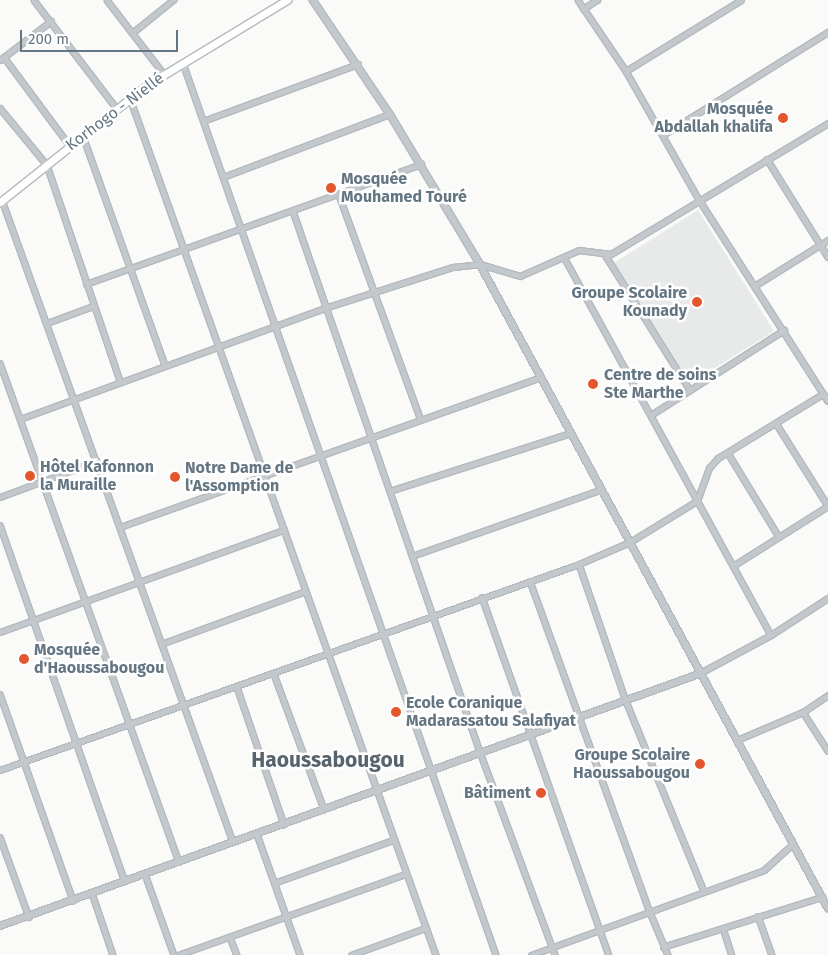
<!DOCTYPE html>
<html>
<head>
<meta charset="utf-8">
<style>
	body { margin:0 }
	#map { position:relative; width:828px; height:955px; overflow:hidden; background:#fafaf8; font-family:"Fira Sans",sans-serif }
	div>[style] { position:absolute }
	[style*='--x'] { left:calc(var(--x)*1px); top:calc(var(--y)*1px); width:calc(var(--w)*1px); rotate:calc(var(--a)*1deg) }
	.built>* { inset:0; background:#e8e9e9 }
	.roads { filter:drop-shadow(1px 0 #b5babe) drop-shadow(-1px 0 #b5babe) drop-shadow(0 1px #b5babe) drop-shadow(0 -1px #b5babe) }
	.minor>* { height:4.5px; margin:-2.25px; padding:0 2.25px; transform-origin:2.25px; border-radius:2.25px; background:#c3c8cc }
	.tertiary>* { height:5.5px; margin:-2.75px; padding:0 2.75px; transform-origin:2.75px; border-radius:2.75px; background:#c3c8cc }
	.primary>* { height:7px; margin:-3.5px; padding:0 3.5px; transform-origin:3.5px; border-radius:3.5px; background:#fff }
	.dots>* { width:14px; height:14px; translate:-50% -50%; box-sizing:border-box; border:2px solid #fff; border-radius:50% }
	span { translate:-50% -50%; white-space:nowrap; text-align:center; line-height:1.15; -webkit-text-stroke:5px #fff; paint-order:stroke }
	.poi-label { font-size:16px; color:#657683; font-weight:700 }
	.right { translate:-100% -50%; text-align:right }
	.left { translate:0 -50%; text-align:left }
	.street-label { font-size:16px; color:#657683 }
	.district-label { font-size:21px; color:#57646e; font-weight:700 }
	.scale { position:absolute; left:20px; top:30px; width:158px; height:22px; box-sizing:border-box; border:2px solid #657683; border-top:0; padding-left:6px; font-size:15px; line-height:18px; white-space:nowrap; color:#657683; -webkit-text-stroke:4px #fff; paint-order:stroke }
</style>
</head>
<body>
<div id="map">
	<div class="built">
		<i style="clip-path:polygon(698px 210px,774px 331px,690px 384px,614px 263px)"></i>
	</div>
	<div class="roads">
		<div class="minor">
			<i style="--x:34;--y:0;--w:137;--a:52.7"></i>
			<i style="--x:107;--y:0;--w:93;--a:52.4"></i>
			<i style="--x:578;--y:0;--w:86;--a:55.9"></i>
			<i style="--x:626;--y:71;--w:150;--a:60.4"></i>
			<i style="--x:700;--y:201;--w:237;--a:57.4"></i>
			<i style="--x:583;--y:9;--w:17;--a:-33"></i>
			<i style="--x:132;--y:33;--w:53;--a:-38.8"></i>
			<i style="--x:4;--y:57;--w:111;--a:53.4"></i>
			<i style="--x:0;--y:60;--w:64;--a:-37.4"></i>
			<i style="--x:183;--y:63;--w:945;--a:70.66"></i>
			<i style="--x:626;--y:71;--w:135;--a:-31.7"></i>
			<i style="--x:130;--y:98;--w:910;--a:70.35"></i>
			<i style="--x:0;--y:108;--w:74;--a:50.5"></i>
			<i style="--x:47;--y:165;--w:228;--a:71.3"></i>
			<i style="--x:203;--y:121;--w:165;--a:-20.2"></i>
			<i style="--x:663;--y:135;--w:195;--a:-32"></i>
			<i style="--x:83;--y:136;--w:243;--a:70.3"></i>
			<i style="--x:767;--y:159;--w:115;--a:58.1"></i>
			<i style="--x:223;--y:177;--w:178;--a:-20.7"></i>
			<i style="--x:339;--y:195;--w:239;--a:70"></i>
			<i style="--x:2;--y:200;--w:682;--a:70.21"></i>
			<i style="--x:293;--y:211;--w:572;--a:70.93"></i>
			<i style="--x:480;--y:752;--w:216;--a:69.7"></i>
			<i style="--x:604;--y:253;--w:162;--a:57.9"></i>
			<i style="--x:564;--y:257;--w:431;--a:61.3"></i>
			<i style="--x:86;--y:284;--w:356;--a:-19.7"></i>
			<i style="--x:756;--y:285;--w:85;--a:-32"></i>
			<i style="--x:47;--y:323;--w:49;--a:-20.3"></i>
			<i style="--x:0;--y:363;--w:530;--a:70.27"></i>
			<i style="--x:651;--y:415;--w:158;--a:-32.6"></i>
			<i style="--x:20;--y:419;--w:325;--a:-20"></i>
			<i style="--x:325;--y:308;--w:134;--a:-17.8"></i>
			<i style="--x:453;--y:267;--w:27;--a:-6"></i>
			<i style="--x:480;--y:264;--w:42;--a:16.7"></i>
			<i style="--x:520;--y:276;--w:64;--a:-23.8"></i>
			<i style="--x:579;--y:250;--w:32;--a:7"></i>
			<i style="--x:611;--y:254;--w:253;--a:-31.1"></i>
			<i style="--x:776;--y:423;--w:98;--a:57.9"></i>
			<i style="--x:728;--y:453;--w:98;--a:58.7"></i>
			<i style="--x:390;--y:491;--w:190;--a:-17.8"></i>
			<i style="--x:0;--y:497;--w:103;--a:-20.4"></i>
			<i style="--x:0;--y:525;--w:377;--a:70.7"></i>
			<i style="--x:120;--y:527;--w:447;--a:-19.6"></i>
			<i style="--x:412;--y:556;--w:201;--a:-19.4"></i>
			<i style="--x:579;--y:564;--w:145;--a:71.1"></i>
			<i style="--x:626;--y:701;--w:205;--a:67.7"></i>
			<i style="--x:733;--y:566;--w:112;--a:-32.3"></i>
			<i style="--x:530;--y:581;--w:350;--a:70.1"></i>
			<i style="--x:649;--y:910;--w:49;--a:67.1"></i>
			<i style="--x:482;--y:597;--w:380;--a:70.5"></i>
			<i style="--x:0;--y:632;--w:302;--a:-19.8"></i>
			<i style="--x:161;--y:644;--w:154;--a:-20.1"></i>
			<i style="--x:700;--y:673;--w:81;--a:-28.2"></i>
			<i style="--x:771;--y:635;--w:68;--a:-33"></i>
			<i style="--x:274;--y:674;--w:144;--a:69.7"></i>
			<i style="--x:237;--y:687;--w:145;--a:71.1"></i>
			<i style="--x:0;--y:694;--w:219;--a:70.5"></i>
			<i style="--x:803;--y:712;--w:46;--a:57.3"></i>
			<i style="--x:737;--y:740;--w:72;--a:-23"></i>
			<i style="--x:803;--y:712;--w:30;--a:-34"></i>
			<i style="--x:0;--y:770;--w:615;--a:-19.58"></i>
			<i style="--x:579;--y:564;--w:56;--a:-23.3"></i>
			<i style="--x:630;--y:542;--w:79;--a:-31.5"></i>
			<i style="--x:697;--y:501;--w:35;--a:-70"></i>
			<i style="--x:709;--y:468;--w:13;--a:-48"></i>
			<i style="--x:718;--y:458;--w:123;--a:-31.4"></i>
			<i style="--x:257;--y:834;--w:128;--a:70.4"></i>
			<i style="--x:0;--y:837;--w:85;--a:70.1"></i>
			<i style="--x:145;--y:874;--w:86;--a:70.3"></i>
			<i style="--x:274;--y:883;--w:127;--a:-19.9"></i>
			<i style="--x:92;--y:893;--w:65;--a:71.3"></i>
			<i style="--x:758;--y:916;--w:41;--a:70.3"></i>
			<i style="--x:723;--y:928;--w:28;--a:72"></i>
			<i style="--x:230;--y:937;--w:19;--a:69"></i>
			<i style="--x:663;--y:947;--w:167;--a:-17.5"></i>
			<i style="--x:178;--y:955;--w:242;--a:-19.6"></i>
			<i style="--x:351;--y:955;--w:79;--a:-20"></i>
			<i style="--x:531;--y:955;--w:248;--a:-20"></i>
			<i style="--x:764;--y:870;--w:39;--a:-42"></i>
		</div>
		<div class="tertiary">
			<i style="--x:313;--y:0;--w:138;--a:56"></i>
			<i style="--x:390;--y:114;--w:175;--a:59"></i>
			<i style="--x:480;--y:264;--w:732;--a:61.61"></i>
			<i style="--x:0;--y:926;--w:743;--a:-19.82"></i>
		</div>
		<div class="primary">
			<i style="--x:0;--y:202;--w:188;--a:-38.5"></i>
			<i style="--x:147;--y:85;--w:164;--a:-31.3"></i>
		</div>
	</div>
	<div class="dots">
		<i style="left:783px;top:118px;background:#e4572e"></i>
		<i style="left:331px;top:188px;background:#e4572e"></i>
		<i style="left:697px;top:302px;background:#e4572e"></i>
		<i style="left:593px;top:384px;background:#e4572e"></i>
		<i style="left:30px;top:476px;background:#e4572e"></i>
		<i style="left:175px;top:477px;background:#e4572e"></i>
		<i style="left:24px;top:659px;background:#e4572e"></i>
		<i style="left:396px;top:712px;background:#e4572e"></i>
		<i style="left:700px;top:764px;background:#e4572e"></i>
		<i style="left:541px;top:793px;background:#e4572e"></i>
	</div>
	<div class="poi-label">
		<span class="right" style="left:773px;top:118px">Mosquée<br>Abdallah khalifa</span>
		<span class="left" style="left:341px;top:188px">Mosquée<br>Mouhamed Touré</span>
		<span class="right" style="left:687px;top:302px">Groupe Scolaire<br>Kounady</span>
		<span class="left" style="left:604px;top:384px">Centre de soins<br>Ste Marthe</span>
		<span class="left" style="left:40px;top:476px">Hôtel Kafonnon<br>la Muraille</span>
		<span class="left" style="left:185px;top:477px">Notre Dame de<br>l'Assomption</span>
		<span class="left" style="left:34px;top:659px">Mosquée<br>d'Haoussabougou</span>
		<span class="left" style="left:406px;top:712px">Ecole Coranique<br>Madarassatou Salafiyat</span>
		<span class="right" style="left:690px;top:764px">Groupe Scolaire<br>Haoussabougou</span>
		<span class="right" style="left:531px;top:793px">Bâtiment</span>
	</div>
	<div class="street-label">
		<span style="left:115px;top:112px;rotate:-37deg">Korhogo - Niellé</span>
	</div>
	<div class="district-label">
		<span style="left:328px;top:760px">Haoussabougou</span>
	</div>
	<div class="scale">200 m</div>
</div>
</body>
</html>
